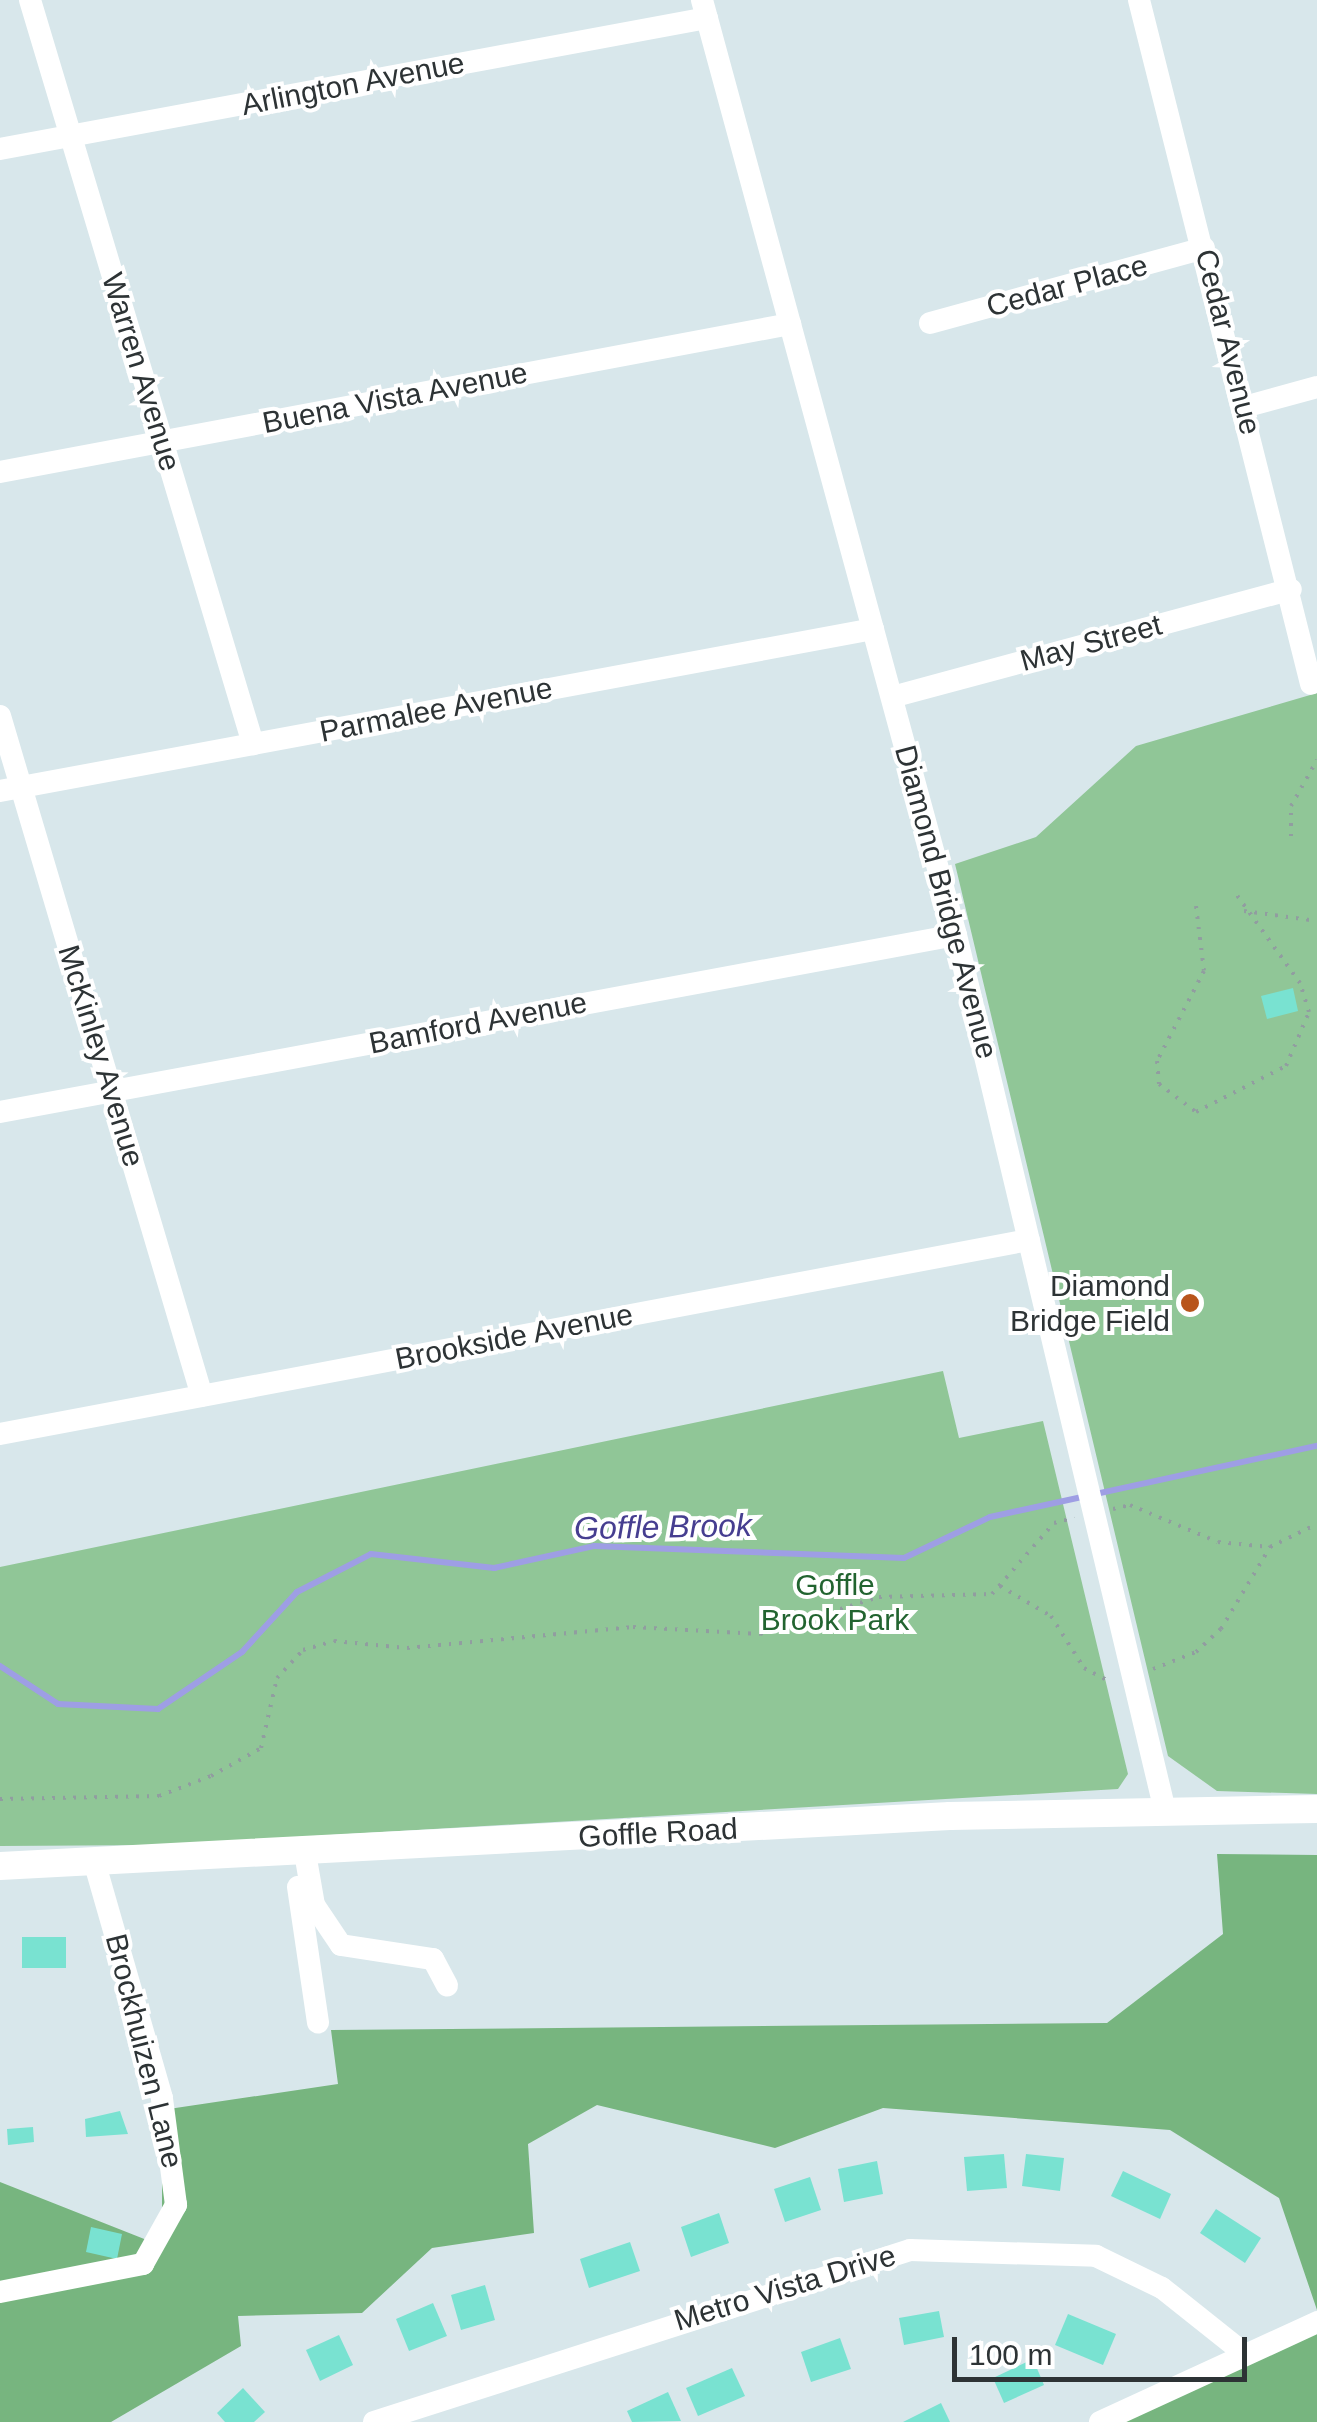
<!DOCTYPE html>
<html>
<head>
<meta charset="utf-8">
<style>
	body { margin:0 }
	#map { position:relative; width:1317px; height:2422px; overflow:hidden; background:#d8e7eb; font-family:Helvetica,sans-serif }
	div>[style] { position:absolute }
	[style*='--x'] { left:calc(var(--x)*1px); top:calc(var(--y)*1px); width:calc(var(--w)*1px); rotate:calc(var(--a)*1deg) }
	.green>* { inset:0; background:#90c697 }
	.forest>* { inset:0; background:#77b57f }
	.stream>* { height:6px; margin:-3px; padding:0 3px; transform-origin:3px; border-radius:3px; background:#9e9ee4 }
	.building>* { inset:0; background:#79e2d1 }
	.path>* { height:4px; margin-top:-2px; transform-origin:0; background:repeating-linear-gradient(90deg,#919da0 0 2.5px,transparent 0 10.5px) }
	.minor>* { height:22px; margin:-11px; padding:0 11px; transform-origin:11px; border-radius:11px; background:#fff }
	.major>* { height:28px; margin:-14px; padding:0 14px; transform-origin:14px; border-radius:14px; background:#fff }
	.dots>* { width:28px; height:28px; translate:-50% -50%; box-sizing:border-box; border:5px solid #fff; border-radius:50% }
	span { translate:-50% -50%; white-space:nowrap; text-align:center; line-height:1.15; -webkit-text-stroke:8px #fff; paint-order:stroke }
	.street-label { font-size:30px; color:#2d3335 }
	.poi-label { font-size:30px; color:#2d3335 }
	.right { translate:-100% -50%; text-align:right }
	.park-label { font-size:30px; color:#226430 }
	.water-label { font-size:32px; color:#463e90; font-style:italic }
	.scale { position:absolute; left:952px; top:2337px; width:295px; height:45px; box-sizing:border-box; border:5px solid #2d3335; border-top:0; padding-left:12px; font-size:30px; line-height:35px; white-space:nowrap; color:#2d3335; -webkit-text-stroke:8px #fff; paint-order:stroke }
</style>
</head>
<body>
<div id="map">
	<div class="green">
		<i style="clip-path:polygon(1317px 693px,1317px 1794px,1217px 1791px,1168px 1756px,955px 864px,1036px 837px,1136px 746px)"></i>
		<i style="clip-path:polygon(943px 1371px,959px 1438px,1043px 1421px,1128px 1774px,1118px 1789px,162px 1845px,0 1846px,0 1567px)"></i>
	</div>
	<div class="forest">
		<i style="clip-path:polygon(1217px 1854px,1317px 1855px,1317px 2310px,1279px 2198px,1170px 2130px,883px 2108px,775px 2148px,597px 2105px,528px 2144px,534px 2233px,432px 2248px,362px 2313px,238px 2316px,241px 2346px,111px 2422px,0 2422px,0 2182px,162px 2246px,162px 2110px,338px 2084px,331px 2030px,1107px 2023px,1223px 1934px)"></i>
		<i style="clip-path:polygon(1317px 2315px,1317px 2422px,1105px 2422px)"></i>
	</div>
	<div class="stream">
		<i style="--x:0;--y:1666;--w:69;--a:33.2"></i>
		<i style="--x:58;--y:1704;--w:100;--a:2.9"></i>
		<i style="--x:158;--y:1709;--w:102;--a:-34.2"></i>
		<i style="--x:242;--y:1652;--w:81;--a:-47.5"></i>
		<i style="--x:297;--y:1592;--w:83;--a:-27.2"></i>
		<i style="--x:371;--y:1554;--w:124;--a:6.5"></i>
		<i style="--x:494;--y:1568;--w:102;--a:-12.4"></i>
		<i style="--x:594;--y:1546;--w:310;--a:2.2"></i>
		<i style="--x:904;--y:1558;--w:95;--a:-25.5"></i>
		<i style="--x:990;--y:1517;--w:335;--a:-12.3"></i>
	</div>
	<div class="building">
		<i style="clip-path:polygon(1293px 988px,1298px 1011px,1267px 1019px,1261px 996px)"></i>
		<i style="clip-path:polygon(22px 1937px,66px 1937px,66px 1968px,22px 1968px)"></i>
		<i style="clip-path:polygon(120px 2111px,128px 2134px,86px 2137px,85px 2119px)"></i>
		<i style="clip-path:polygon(33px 2127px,34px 2142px,8px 2145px,7px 2129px)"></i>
		<i style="clip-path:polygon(1004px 2154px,1007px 2188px,967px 2191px,964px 2157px)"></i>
		<i style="clip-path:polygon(1026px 2154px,1064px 2158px,1060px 2191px,1022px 2186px)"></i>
		<i style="clip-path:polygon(877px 2161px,883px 2194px,844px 2202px,838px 2169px)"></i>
		<i style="clip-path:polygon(1123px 2171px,1171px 2194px,1160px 2219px,1111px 2196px)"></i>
		<i style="clip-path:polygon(810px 2177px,821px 2210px,785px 2222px,774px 2189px)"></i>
		<i style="clip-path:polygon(1216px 2209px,1261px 2238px,1245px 2263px,1200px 2233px)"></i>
		<i style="clip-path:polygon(719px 2213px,729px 2243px,691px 2257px,681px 2227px)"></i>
		<i style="clip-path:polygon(91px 2227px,122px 2234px,117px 2259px,86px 2252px)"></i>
		<i style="clip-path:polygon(630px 2242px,640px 2271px,589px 2288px,580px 2259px)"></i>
		<i style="clip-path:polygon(485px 2285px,495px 2320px,461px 2330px,451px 2295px)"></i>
		<i style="clip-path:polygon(433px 2303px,447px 2336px,409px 2351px,396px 2319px)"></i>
		<i style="clip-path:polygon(939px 2311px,944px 2337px,904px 2345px,899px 2318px)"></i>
		<i style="clip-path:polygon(1068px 2314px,1116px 2334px,1103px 2365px,1055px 2345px)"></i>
		<i style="clip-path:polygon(339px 2335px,353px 2365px,320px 2381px,306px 2350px)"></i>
		<i style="clip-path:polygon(840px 2338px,851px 2369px,811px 2382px,801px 2352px)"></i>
		<i style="clip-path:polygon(1033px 2359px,1044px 2385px,1004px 2403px,993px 2378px)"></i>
		<i style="clip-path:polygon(732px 2368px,745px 2396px,698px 2416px,686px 2388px)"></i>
		<i style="clip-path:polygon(243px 2388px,265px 2412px,254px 2422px,225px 2422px,217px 2413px)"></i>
		<i style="clip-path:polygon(668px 2392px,681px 2421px,632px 2422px,627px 2411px)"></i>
		<i style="clip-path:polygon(941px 2403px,950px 2422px,903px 2422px)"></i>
	</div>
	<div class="path">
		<i style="--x:1291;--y:836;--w:30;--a:-90"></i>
		<i style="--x:1291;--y:806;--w:53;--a:-60.5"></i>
		<i style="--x:1196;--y:906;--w:65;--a:83"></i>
		<i style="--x:1204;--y:971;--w:102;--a:117.6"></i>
		<i style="--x:1157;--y:1061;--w:23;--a:85"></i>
		<i style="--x:1159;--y:1084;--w:46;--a:37.1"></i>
		<i style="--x:1196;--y:1112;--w:101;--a:-27.1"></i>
		<i style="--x:1286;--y:1066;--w:59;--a:-66.9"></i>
		<i style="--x:1309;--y:1012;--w:30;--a:-107"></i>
		<i style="--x:1300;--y:983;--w:110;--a:-125.7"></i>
		<i style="--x:1244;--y:911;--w:74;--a:7.8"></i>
		<i style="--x:1113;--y:1509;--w:17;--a:-13"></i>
		<i style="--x:1130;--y:1505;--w:95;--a:22.8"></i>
		<i style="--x:1218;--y:1542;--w:52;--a:5.5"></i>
		<i style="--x:1270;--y:1547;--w:52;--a:-26.1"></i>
		<i style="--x:1000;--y:1586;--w:59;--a:30.5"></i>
		<i style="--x:1051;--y:1616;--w:62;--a:57.6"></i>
		<i style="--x:1084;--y:1668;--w:24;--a:28"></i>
		<i style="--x:1153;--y:1669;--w:46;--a:-21.6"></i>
		<i style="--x:1196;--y:1652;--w:34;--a:-43"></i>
		<i style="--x:1221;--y:1629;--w:96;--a:-59.1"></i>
		<i style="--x:0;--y:1799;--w:159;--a:-1.1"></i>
		<i style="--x:159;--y:1796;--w:56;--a:-21"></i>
		<i style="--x:211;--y:1776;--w:57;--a:-29.2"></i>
		<i style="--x:261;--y:1748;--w:72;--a:-77.1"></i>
		<i style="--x:277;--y:1678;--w:38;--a:-47"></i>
		<i style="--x:303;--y:1650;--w:32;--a:-16"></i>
		<i style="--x:334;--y:1641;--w:73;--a:5.5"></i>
		<i style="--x:407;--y:1648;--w:227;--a:-5.3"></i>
		<i style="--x:633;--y:1627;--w:127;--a:3.2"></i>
		<i style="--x:760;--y:1634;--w:125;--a:-17.3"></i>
		<i style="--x:879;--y:1597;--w:113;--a:-1.5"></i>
		<i style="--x:992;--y:1594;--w:94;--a:-48.9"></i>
		<i style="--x:1054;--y:1523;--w:21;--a:-14"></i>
	</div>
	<div class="minor">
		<i style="--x:30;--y:0;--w:777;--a:73.31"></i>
		<i style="--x:702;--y:0;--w:969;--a:74.8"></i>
		<i style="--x:956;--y:935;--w:901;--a:76.58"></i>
		<i style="--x:1139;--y:0;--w:705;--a:75.88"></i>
		<i style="--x:0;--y:149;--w:719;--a:-10.5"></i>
		<i style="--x:930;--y:323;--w:284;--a:-15.3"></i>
		<i style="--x:1244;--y:407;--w:76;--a:-15.3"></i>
		<i style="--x:0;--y:472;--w:804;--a:-10.61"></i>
		<i style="--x:892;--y:697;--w:413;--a:-15.1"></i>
		<i style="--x:0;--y:716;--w:709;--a:73.46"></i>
		<i style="--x:0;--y:791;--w:888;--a:-10.51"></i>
		<i style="--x:0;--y:1112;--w:972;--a:-10.49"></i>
		<i style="--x:0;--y:1434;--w:1047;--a:-10.68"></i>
		<i style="--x:305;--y:1853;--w:53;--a:80.2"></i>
		<i style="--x:314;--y:1905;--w:48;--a:56"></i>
		<i style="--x:341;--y:1945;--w:93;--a:8.7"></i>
		<i style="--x:433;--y:1959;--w:30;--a:62"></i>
		<i style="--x:298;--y:1887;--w:137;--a:81.6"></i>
		<i style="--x:0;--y:2292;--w:146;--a:-11.1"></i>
		<i style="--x:143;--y:2264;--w:68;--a:-60.8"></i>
		<i style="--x:176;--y:2205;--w:108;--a:-97.5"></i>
		<i style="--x:162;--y:2098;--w:243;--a:-106"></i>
		<i style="--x:374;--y:2422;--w:563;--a:-17.79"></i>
		<i style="--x:910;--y:2250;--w:186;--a:1.8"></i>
		<i style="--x:1096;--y:2256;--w:73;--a:25.9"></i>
		<i style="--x:1162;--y:2288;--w:100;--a:38.5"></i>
		<i style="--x:1100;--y:2422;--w:239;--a:-24.7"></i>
	</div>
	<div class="major">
		<i style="--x:0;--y:1866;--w:951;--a:-3.01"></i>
		<i style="--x:950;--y:1816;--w:367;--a:-1.1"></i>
	</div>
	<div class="dots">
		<i style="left:1190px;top:1303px;background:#b8551c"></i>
	</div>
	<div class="street-label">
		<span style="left:353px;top:84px;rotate:-11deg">Arlington Avenue</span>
		<span style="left:1067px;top:286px;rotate:-15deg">Cedar Place</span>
		<span style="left:1228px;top:342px;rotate:76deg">Cedar Avenue</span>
		<span style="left:141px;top:372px;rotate:73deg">Warren Avenue</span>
		<span style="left:395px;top:398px;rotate:-11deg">Buena Vista Avenue</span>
		<span style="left:1091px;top:643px;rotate:-15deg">May Street</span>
		<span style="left:436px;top:710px;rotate:-11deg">Parmalee Avenue</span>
		<span style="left:946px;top:902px;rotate:75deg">Diamond Bridge Avenue</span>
		<span style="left:478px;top:1023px;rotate:-11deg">Bamford Avenue</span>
		<span style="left:101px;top:1056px;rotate:73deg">McKinley Avenue</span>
		<span style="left:514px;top:1337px;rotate:-11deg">Brookside Avenue</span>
		<span style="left:658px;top:1833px;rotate:-3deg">Goffle Road</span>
		<span style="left:144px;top:2051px;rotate:76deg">Brockhuizen Lane</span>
		<span style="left:785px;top:2288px;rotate:-17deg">Metro Vista Drive</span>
	</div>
	<div class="poi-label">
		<span class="right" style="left:1170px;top:1303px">Diamond<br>Bridge Field</span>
	</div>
	<div class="park-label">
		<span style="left:835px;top:1602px">Goffle<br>Brook Park</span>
	</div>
	<div class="water-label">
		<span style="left:663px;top:1527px;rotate:-1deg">Goffle Brook</span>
	</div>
	<div class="scale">100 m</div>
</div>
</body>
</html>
